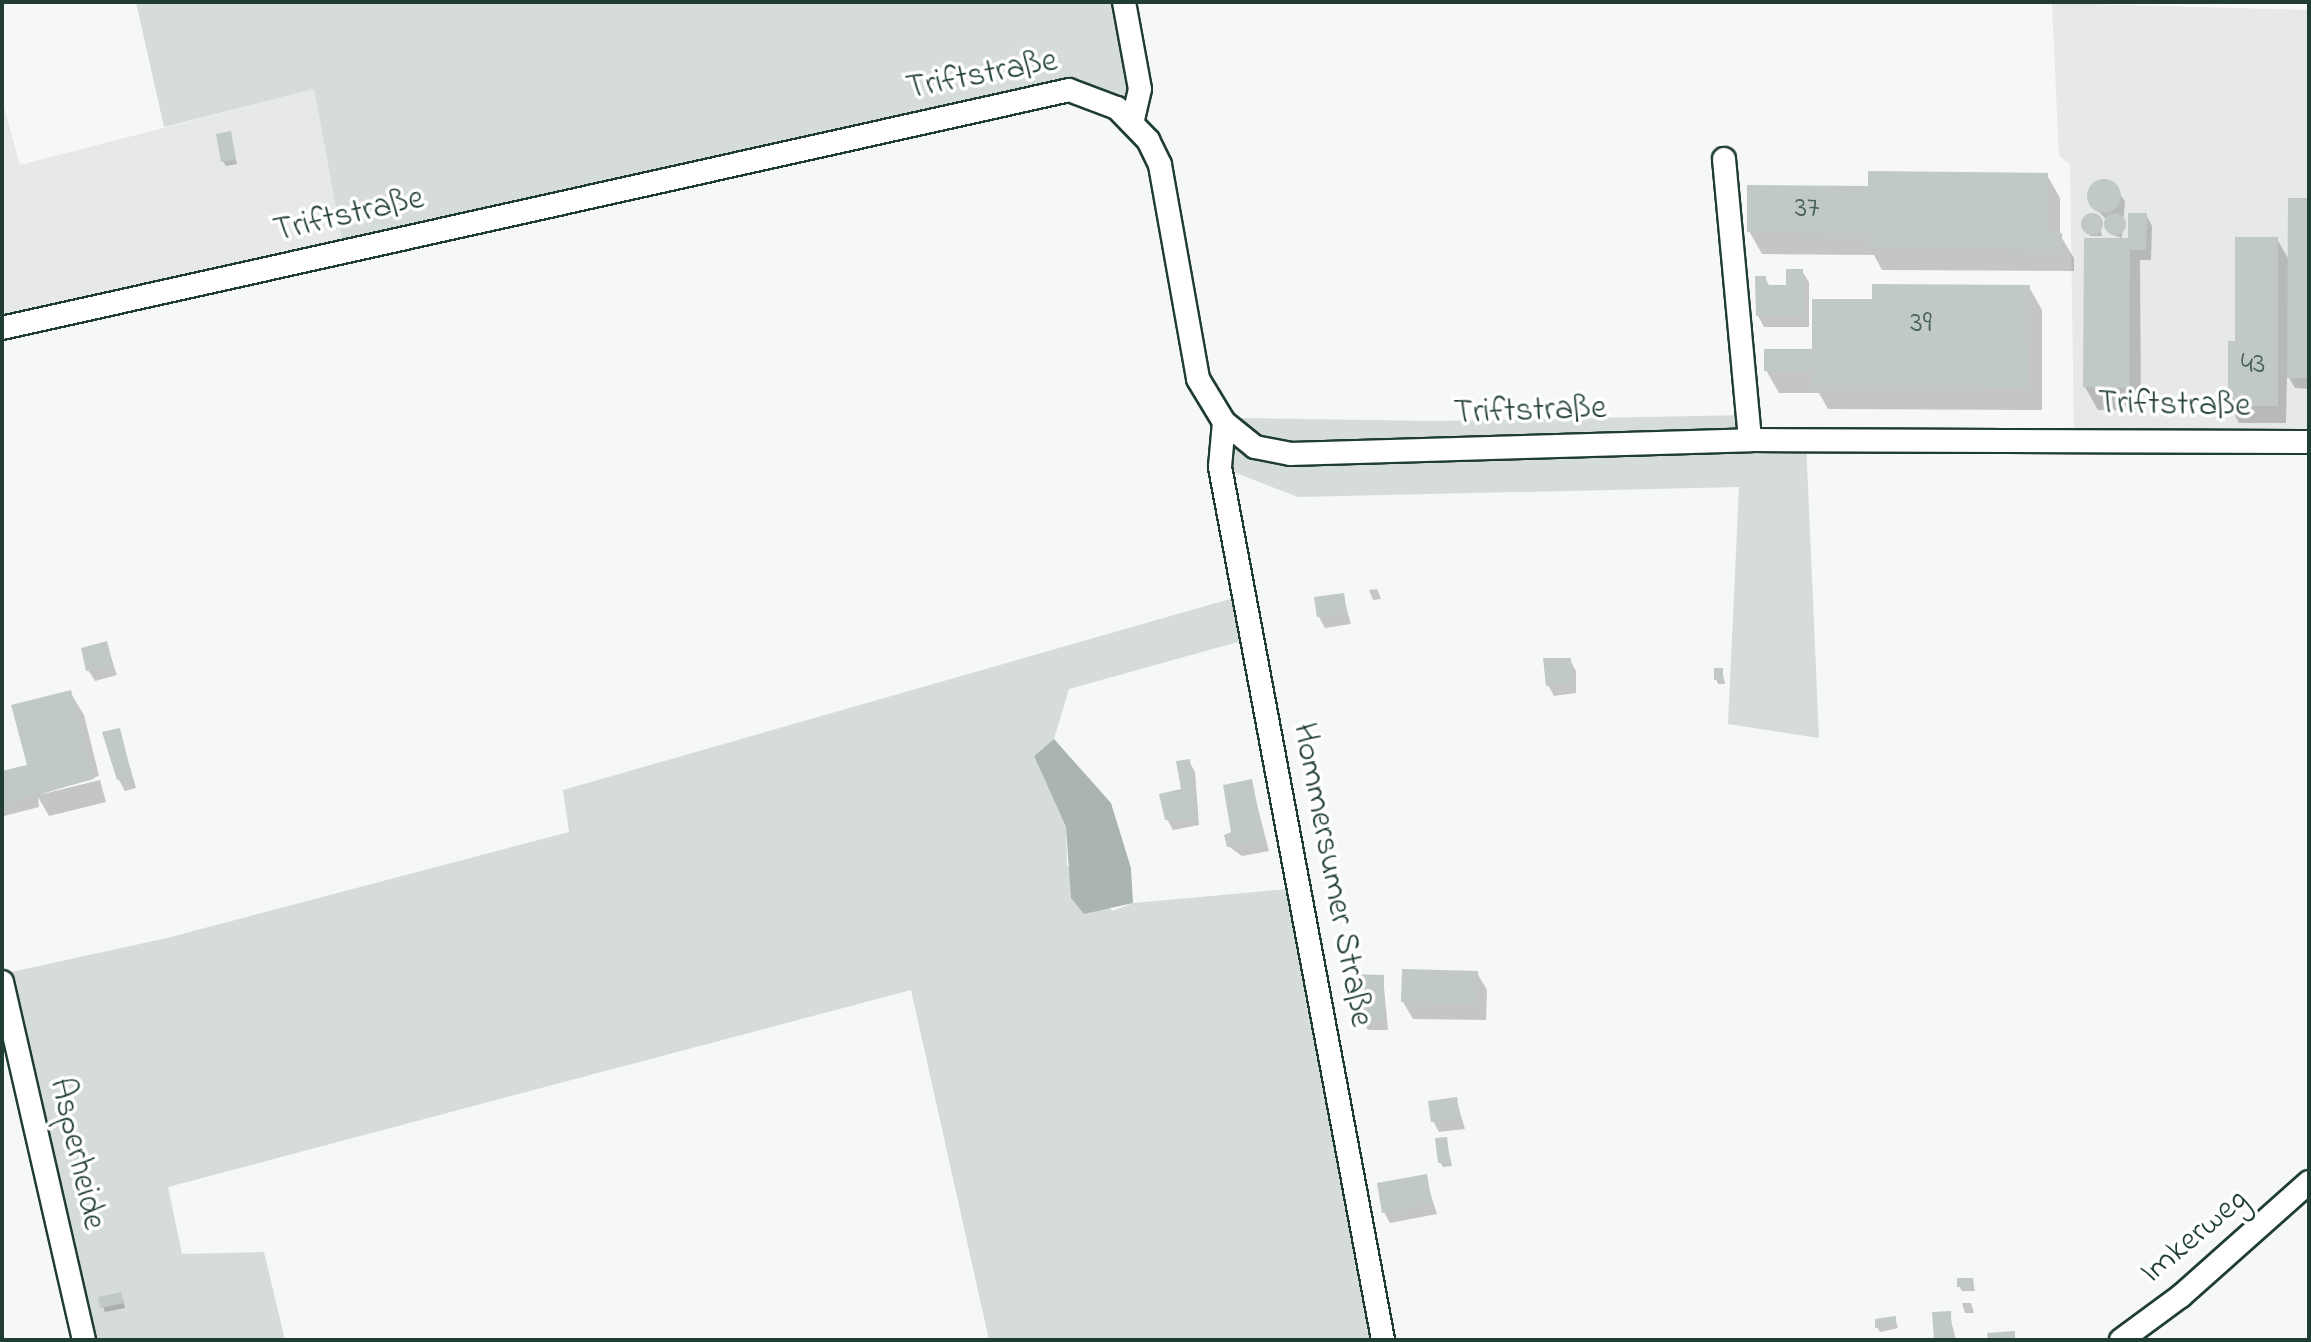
<!DOCTYPE html>
<html>
<head>
<meta charset="utf-8">
<style>
	body { margin:0 }
	#map { position:relative; width:2311px; height:1342px; overflow:hidden; background:#f6f7f7; font-family:"Indie Flower",sans-serif }
	div>[style] { position:absolute }
	[style*='--x'] { left:calc(var(--x)*1px); top:calc(var(--y)*1px); width:calc(var(--w)*1px); rotate:calc(var(--a)*1deg) }
	.built>* { inset:0; background:#e6e9e8 }
	.green>* { inset:0; background:#d6dcdb }
	.water>* { inset:0; background:#aab5b1 }
	.shadow>* { inset:0; background:#0003 }
	.building>* { inset:0; background:#c0c9c6 }
	.round { border-radius:50% }
	.roads { filter:drop-shadow(2px 0 #1f3d34) drop-shadow(-2px 0 #1f3d34) drop-shadow(0 2px #1f3d34) drop-shadow(0 -2px #1f3d34) }
	.minor>* { height:22px; margin:-11px; padding:0 11px; transform-origin:11px; border-radius:11px; background:#fff }
	span { translate:-50% -50%; white-space:nowrap; text-align:center; line-height:1.15; -webkit-text-stroke:7px #fff; paint-order:stroke }
	.number-label { font-size:30px; color:#476058 }
	.number-label span { -webkit-text-stroke-width:0 }
	.street-label { font-size:34px; color:#1f3d34 }
	.frame { position:absolute; inset:0; border:4px solid #1f3d34; pointer-events:none }
</style>
</head>
<body>
<div id="map">
	<div class="built">
		<i style="clip-path:polygon(2052px 3px,2309px 10px,2309px 443px,2074px 439px,2070px 165px,2059px 156px)"></i>
		<i style="clip-path:polygon(314px 89px,344px 252px,2px 328px,2px 100px,20px 165px)"></i>
	</div>
	<div class="green">
		<i style="clip-path:polygon(136px 2px,1124px 2px,1133px 120px,1090px 94px,344px 252px,314px 89px,164px 127px)"></i>
		<i style="clip-path:polygon(1749px 415px,1751px 440px,1806px 440px,1819px 738px,1728px 724px,1739px 487px,1298px 497px,1220px 467px,1224px 422px,1243px 418px,1433px 421px)"></i>
		<i style="clip-path:polygon(1244px 595px,1252px 638px,1069px 689px,1054px 739px,1034px 756px,1066px 827px,1067px 865px,1113px 911px,1133px 903px,1299px 888px,1383px 1340px,989px 1340px,911px 990px,168px 1187px,182px 1254px,264px 1252px,285px 1340px,91px 1340px,7px 973px,167px 938px,569px 832px,563px 790px)"></i>
	</div>
	<div class="water">
		<i style="clip-path:polygon(1054px 739px,1111px 803px,1131px 868px,1133px 903px,1084px 914px,1071px 898px,1066px 827px,1034px 756px)"></i>
	</div>
	<div class="shadow">
		<i style="clip-path:polygon(230px 134px,237px 164px,226px 166px,223px 161px)"></i>
		<i style="clip-path:polygon(2047px 175px,2060px 198px,2060px 235px,2074px 258px,2074px 271px,1882px 270px,1874px 255px,1762px 254px,1749px 231px,1870px 188px)"></i>
		<i style="clip-path:polygon(2109px 181px,2125px 201px,2122px 238px,2110px 234px,2110px 223px,2090px 203px,2090px 191px,2097px 182px)"></i>
		<i style="clip-path:polygon(2309px 200px,2309px 389px,2295px 388px,2287px 374px,2286px 423px,2239px 423px,2230px 406px,2237px 343px,2277px 239px,2289px 260px)"></i>
		<i style="clip-path:polygon(2146px 215px,2152px 226px,2151px 260px,2140px 260px,2141px 410px,2098px 410px,2085px 387px,2132px 240px)"></i>
		<i style="clip-path:polygon(2098px 218px,2102px 236px,2090px 236px,2086px 219px)"></i>
		<i style="clip-path:polygon(1802px 271px,1809px 282px,1809px 327px,1764px 327px,1758px 316px,1765px 278px,1770px 287px,1788px 287px)"></i>
		<i style="clip-path:polygon(2029px 287px,2042px 310px,2042px 410px,1828px 409px,1819px 393px,1779px 393px,1766px 370px,1814px 351px,1874px 301px)"></i>
		<i style="clip-path:polygon(1377px 589px,1381px 599px,1373px 600px,1369px 590px)"></i>
		<i style="clip-path:polygon(1343px 596px,1351px 624px,1325px 628px,1319px 617px)"></i>
		<i style="clip-path:polygon(106px 644px,117px 675px,95px 681px,88px 670px)"></i>
		<i style="clip-path:polygon(1570px 660px,1576px 671px,1576px 693px,1554px 696px,1548px 685px)"></i>
		<i style="clip-path:polygon(1722px 670px,1725px 684px,1718px 684px,1716px 679px)"></i>
		<i style="clip-path:polygon(70px 692px,84px 715px,99px 776px,39px 795px,100px 780px,106px 802px,49px 816px,38px 797px,39px 807px,4px 816px,2px 773px,29px 766px)"></i>
		<i style="clip-path:polygon(119px 730px,136px 788px,125px 791px,119px 780px)"></i>
		<i style="clip-path:polygon(1189px 761px,1195px 772px,1199px 825px,1173px 830px,1167px 819px,1183px 790px)"></i>
		<i style="clip-path:polygon(1251px 782px,1269px 851px,1242px 856px,1228px 846px)"></i>
		<i style="clip-path:polygon(1477px 973px,1487px 990px,1486px 1020px,1413px 1019px,1403px 1002px)"></i>
		<i style="clip-path:polygon(1383px 977px,1388px 1030px,1368px 1030px,1361px 1018px,1361px 997px,1350px 992px)"></i>
		<i style="clip-path:polygon(1456px 1099px,1465px 1129px,1439px 1132px,1433px 1121px)"></i>
		<i style="clip-path:polygon(1446px 1139px,1452px 1166px,1443px 1167px,1440px 1162px)"></i>
		<i style="clip-path:polygon(1425px 1177px,1437px 1214px,1390px 1223px,1384px 1212px)"></i>
		<i style="clip-path:polygon(1972px 1280px,1975px 1291px,1962px 1291px,1959px 1286px)"></i>
		<i style="clip-path:polygon(100px 1298px,123px 1299px,125px 1308px,105px 1312px)"></i>
		<i style="clip-path:polygon(1962px 1303px,1971px 1303px,1974px 1313px,1965px 1313px)"></i>
		<i style="clip-path:polygon(1949px 1313px,1956px 1340px,1936px 1340px)"></i>
		<i style="clip-path:polygon(1895px 1318px,1898px 1328px,1880px 1332px,1877px 1327px)"></i>
	</div>
	<div class="building">
		<i style="clip-path:polygon(231px 131px,236px 159px,221px 162px,216px 134px)"></i>
		<i style="clip-path:polygon(1868px 171px,2048px 173px,2048px 232px,2062px 233px,2062px 249px,1867px 247px,1867px 233px,1747px 232px,1747px 185px,1868px 186px)"></i>
		<i class="round" style="left:2087px;top:179px;width:34px;height:34px"></i>
		<i style="clip-path:polygon(2288px 198px,2309px 198px,2309px 378px,2287px 378px)"></i>
		<i style="clip-path:polygon(2128px 213px,2147px 213px,2146px 250px,2130px 250px,2129px 388px,2083px 387px,2084px 238px,2128px 238px)"></i>
		<i class="round" style="left:2104px;top:213px;width:22px;height:22px"></i>
		<i class="round" style="left:2081px;top:213px;width:22px;height:22px"></i>
		<i style="clip-path:polygon(2235px 237px,2278px 237px,2278px 406px,2228px 406px,2228px 341px,2235px 341px)"></i>
		<i style="clip-path:polygon(1786px 269px,1803px 269px,1804px 316px,1756px 316px,1755px 276px,1766px 276px,1766px 285px,1786px 285px)"></i>
		<i style="clip-path:polygon(1872px 284px,2030px 285px,2029px 387px,1812px 386px,1812px 371px,1764px 371px,1764px 349px,1812px 349px,1812px 299px,1872px 299px)"></i>
		<i style="clip-path:polygon(1344px 593px,1347px 613px,1317px 617px,1314px 597px)"></i>
		<i style="clip-path:polygon(107px 641px,113px 664px,86px 671px,81px 648px)"></i>
		<i style="clip-path:polygon(1543px 658px,1571px 658px,1571px 683px,1546px 686px)"></i>
		<i style="clip-path:polygon(1714px 668px,1723px 668px,1723px 680px,1714px 680px)"></i>
		<i style="clip-path:polygon(71px 690px,94px 779px,2px 804px,2px 771px,27px 765px,11px 705px)"></i>
		<i style="clip-path:polygon(120px 728px,132px 777px,117px 780px,102px 732px)"></i>
		<i style="clip-path:polygon(1190px 759px,1195px 820px,1165px 820px,1159px 794px,1181px 789px,1176px 761px)"></i>
		<i style="clip-path:polygon(1252px 779px,1264px 840px,1227px 847px,1224px 835px,1231px 832px,1223px 785px)"></i>
		<i style="clip-path:polygon(1402px 969px,1478px 971px,1477px 1004px,1401px 1002px)"></i>
		<i style="clip-path:polygon(1349px 974px,1384px 975px,1383px 1020px,1359px 1019px,1359px 993px,1348px 993px)"></i>
		<i style="clip-path:polygon(1457px 1097px,1460px 1118px,1431px 1122px,1428px 1101px)"></i>
		<i style="clip-path:polygon(1447px 1137px,1450px 1162px,1438px 1163px,1435px 1138px)"></i>
		<i style="clip-path:polygon(1427px 1174px,1432px 1204px,1382px 1213px,1377px 1183px)"></i>
		<i style="clip-path:polygon(1957px 1278px,1973px 1278px,1974px 1286px,1957px 1287px)"></i>
		<i style="clip-path:polygon(121px 1292px,124px 1303px,100px 1308px,98px 1297px)"></i>
		<i style="clip-path:polygon(1951px 1311px,1952px 1340px,1934px 1340px,1932px 1312px)"></i>
		<i style="clip-path:polygon(1896px 1316px,1896px 1324px,1875px 1328px,1875px 1319px)"></i>
		<i style="clip-path:polygon(2015px 1331px,2015px 1340px,1988px 1340px,1987px 1333px)"></i>
	</div>
	<div class="roads">
		<div class="minor">
			<i style="--x:1124;--y:2;--w:88;--a:79.6"></i>
			<i style="--x:1140;--y:89;--w:32;--a:103"></i>
			<i style="--x:1724;--y:159;--w:282;--a:84.7"></i>
			<i style="--x:2;--y:328;--w:1093;--a:-12.57"></i>
			<i style="--x:1069;--y:90;--w:51;--a:20.6"></i>
			<i style="--x:1117;--y:108;--w:45;--a:45.9"></i>
			<i style="--x:1148;--y:140;--w:28;--a:64"></i>
			<i style="--x:1160;--y:165;--w:217;--a:79.9"></i>
			<i style="--x:1198;--y:379;--w:50;--a:58.8"></i>
			<i style="--x:1224;--y:422;--w:40;--a:39"></i>
			<i style="--x:1255;--y:447;--w:36;--a:11"></i>
			<i style="--x:1290;--y:454;--w:460;--a:-1.7"></i>
			<i style="--x:1750;--y:440;--w:559;--a:0.2"></i>
			<i style="--x:1224;--y:422;--w:45;--a:95.1"></i>
			<i style="--x:1220;--y:467;--w:888;--a:79.42"></i>
			<i style="--x:2;--y:982;--w:367;--a:77.1"></i>
			<i style="--x:2121;--y:1340;--w:74;--a:-36.3"></i>
			<i style="--x:2181;--y:1296;--w:171;--a:-41.7"></i>
		</div>
	</div>
	<div class="number-label">
		<span style="left:1807px;top:209px">37</span>
		<span style="left:1921px;top:324px">39</span>
		<span style="left:2253px;top:365px">43</span>
	</div>
	<div class="street-label">
		<span style="left:982px;top:76px;rotate:-11deg">Triftstraße</span>
		<span style="left:349px;top:216px;rotate:-13deg">Triftstraße</span>
		<span style="left:2174px;top:406px;rotate:1deg">Triftstraße</span>
		<span style="left:1530px;top:412px;rotate:-2deg">Triftstraße</span>
		<span style="left:1331px;top:875px;rotate:79deg">Hommersumer Straße</span>
		<span style="left:76px;top:1154px;rotate:77deg">Asperheide</span>
		<span style="left:2195px;top:1237px;rotate:-40deg">Imkerweg</span>
	</div>
	<div class="frame"></div>
</div>
</body>
</html>
